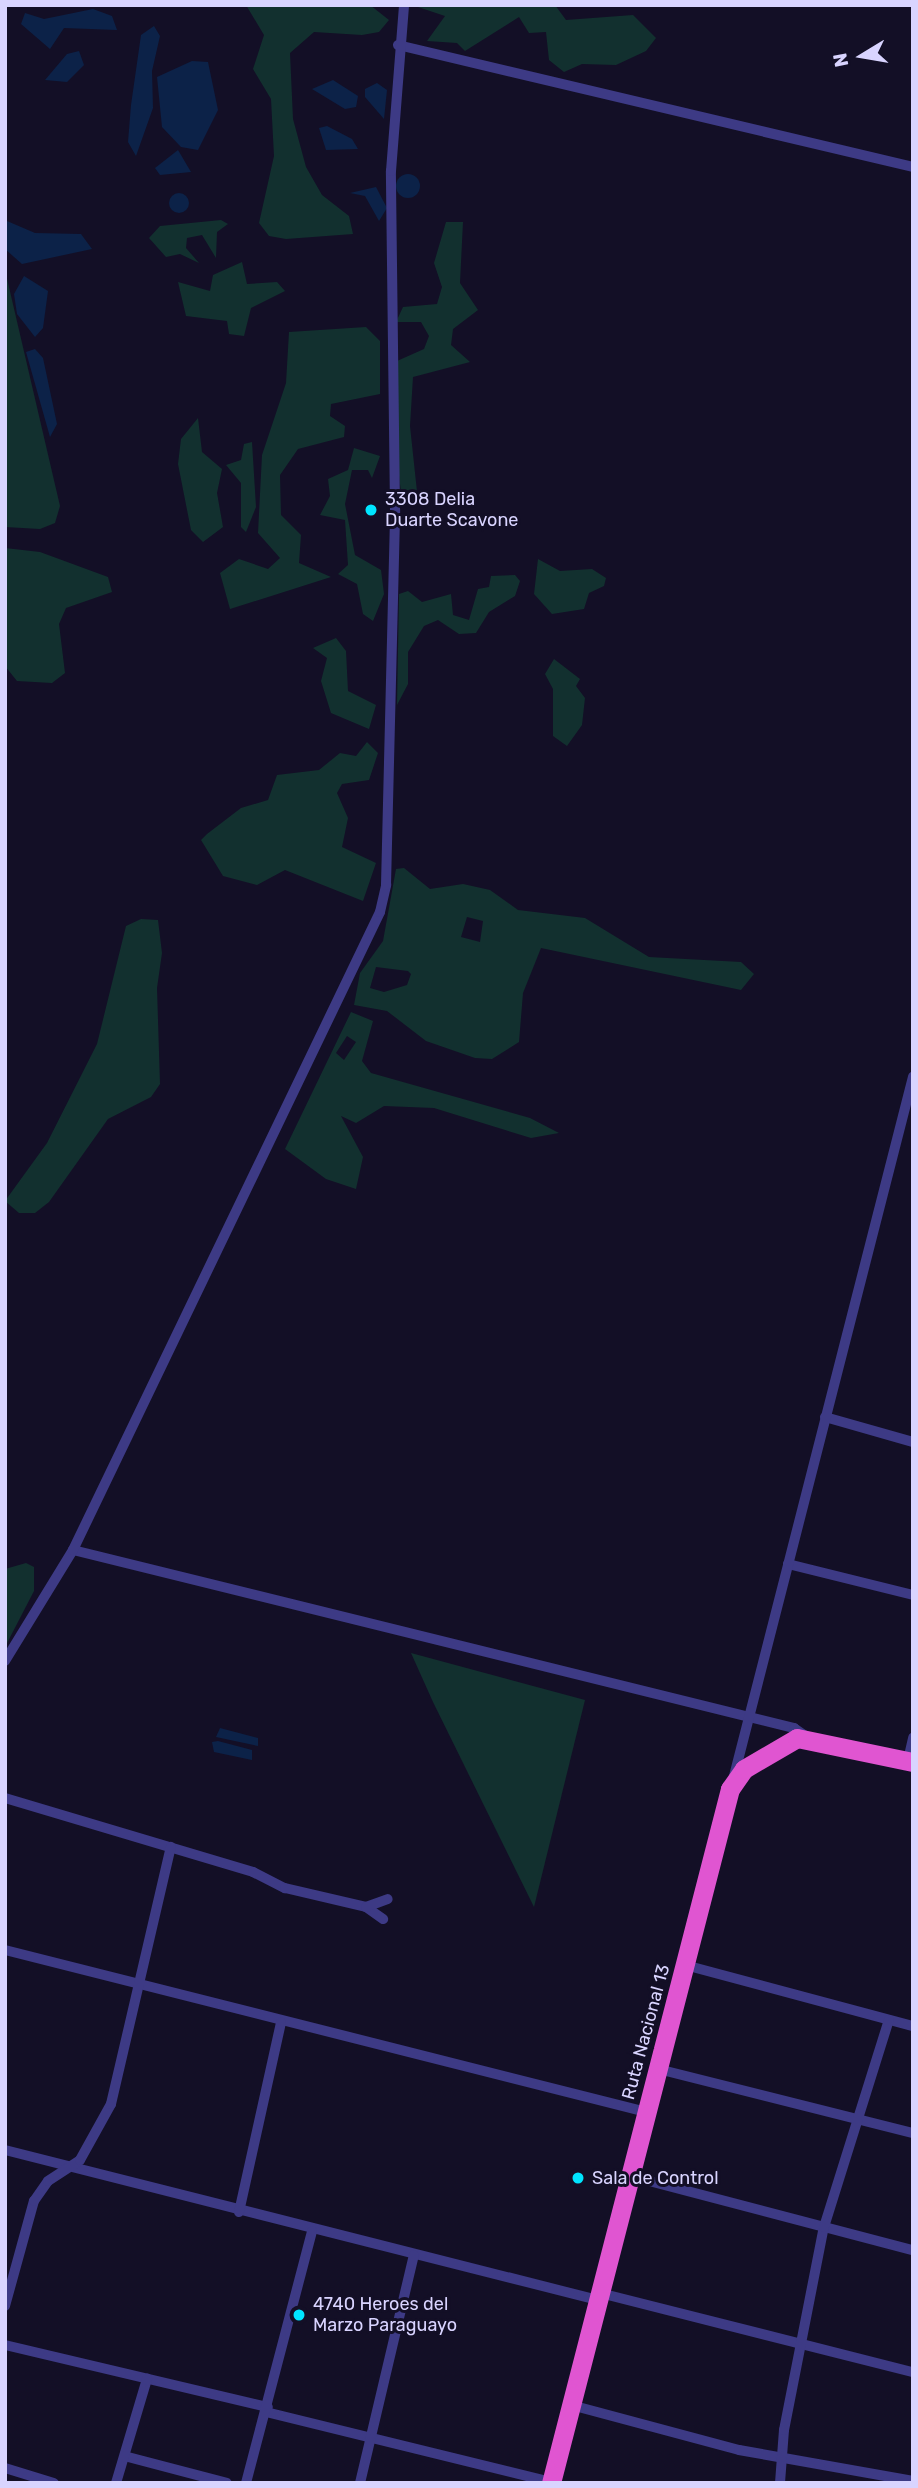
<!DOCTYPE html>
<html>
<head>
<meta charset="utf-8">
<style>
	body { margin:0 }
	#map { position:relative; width:918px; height:2488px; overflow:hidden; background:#130f26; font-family:Rubik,sans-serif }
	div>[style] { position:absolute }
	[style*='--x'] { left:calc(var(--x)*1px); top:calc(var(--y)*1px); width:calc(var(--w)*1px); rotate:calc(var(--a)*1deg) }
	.green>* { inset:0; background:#12302f }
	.water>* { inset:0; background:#0c2248 }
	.round { border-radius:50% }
	.minor>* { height:10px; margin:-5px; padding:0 5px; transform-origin:5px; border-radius:5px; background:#3d3a85 }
	.trunk>* { height:19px; margin:-9.5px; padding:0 9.5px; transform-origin:9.5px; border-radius:9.5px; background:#e055d1 }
	.dots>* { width:19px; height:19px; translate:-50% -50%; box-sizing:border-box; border:4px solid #130f26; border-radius:50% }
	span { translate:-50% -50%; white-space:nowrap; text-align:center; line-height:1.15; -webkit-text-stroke:6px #130f26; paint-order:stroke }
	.poi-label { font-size:18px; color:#d9d4ff }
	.left { translate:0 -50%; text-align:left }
	.street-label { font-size:18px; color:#d9d4ff }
	.frame { position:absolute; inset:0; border:7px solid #d9d4ff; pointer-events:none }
	.north { position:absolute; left:827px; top:21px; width:70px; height:70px; -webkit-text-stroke:5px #130f26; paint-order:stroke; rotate:259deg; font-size:19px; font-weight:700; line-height:28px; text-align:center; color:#d9d4ff }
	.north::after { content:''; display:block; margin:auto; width:24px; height:32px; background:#d9d4ff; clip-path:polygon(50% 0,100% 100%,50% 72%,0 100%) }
</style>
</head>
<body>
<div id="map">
	<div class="green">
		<i style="clip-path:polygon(246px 5px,370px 5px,389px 20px,379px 32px,362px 35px,314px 32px,290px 53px,293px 119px,306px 167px,322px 195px,349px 216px,353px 234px,286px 239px,269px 236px,259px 223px,274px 156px,271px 99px,253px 69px,264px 35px)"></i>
		<i style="clip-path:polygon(412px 5px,555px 5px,566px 20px,633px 15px,656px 38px,646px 51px,616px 65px,582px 64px,564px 72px,549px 60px,546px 32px,529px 33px,519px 17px,465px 51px,457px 43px,427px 41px,445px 16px)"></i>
		<i style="clip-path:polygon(221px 220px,228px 224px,217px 232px,216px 258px,202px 235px,187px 238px,186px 248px,199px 263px,180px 254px,166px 257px,149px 238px,160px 226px)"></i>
		<i style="clip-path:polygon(446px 222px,463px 222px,460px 283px,478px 310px,453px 329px,451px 345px,470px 362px,413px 377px,410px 426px,418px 501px,410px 504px,402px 501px,397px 458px,397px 361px,424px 349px,429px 336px,421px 322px,396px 322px,403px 307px,437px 304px,442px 287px,434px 263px)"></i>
		<i style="clip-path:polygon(242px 262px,247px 284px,277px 282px,285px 291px,251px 308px,244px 336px,229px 334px,227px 321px,186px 316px,178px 282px,210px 291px,213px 275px)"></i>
		<i style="clip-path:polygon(5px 270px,60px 506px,55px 523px,40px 529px,5px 527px)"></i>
		<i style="clip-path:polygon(366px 327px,380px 341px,380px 394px,331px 404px,330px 416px,345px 426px,344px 437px,298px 449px,280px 475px,281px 515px,301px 535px,299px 563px,331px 577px,230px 609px,220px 573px,239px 559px,268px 569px,280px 558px,258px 533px,262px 455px,286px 383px,289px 332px)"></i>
		<i style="clip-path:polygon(198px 418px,202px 452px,222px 469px,217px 493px,223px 527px,203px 542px,191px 530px,178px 464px,181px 439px)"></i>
		<i style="clip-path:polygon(252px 442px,256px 507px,246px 532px,241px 527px,241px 483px,226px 465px,241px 460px,244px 444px)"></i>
		<i style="clip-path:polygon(354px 448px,380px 456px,372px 478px,368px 470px,352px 470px,345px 504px,355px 555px,381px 570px,384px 594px,373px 621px,363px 614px,357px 584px,338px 574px,348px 565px,345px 520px,320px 515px,330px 496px,328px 479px,348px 470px)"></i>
		<i style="clip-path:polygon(5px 548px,40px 552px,108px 577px,112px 592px,66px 608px,59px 624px,65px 673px,52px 683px,17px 681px,5px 666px)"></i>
		<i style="clip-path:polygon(538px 559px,560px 571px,592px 569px,606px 578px,604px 586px,589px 593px,584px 609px,552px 614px,534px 594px)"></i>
		<i style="clip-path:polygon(515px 575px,520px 581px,515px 596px,489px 612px,476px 633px,459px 634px,438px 620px,424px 626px,408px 652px,408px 684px,397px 705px,399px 594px,408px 591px,422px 602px,451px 594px,453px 615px,469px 620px,478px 589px,489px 587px,491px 576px)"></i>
		<i style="clip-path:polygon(336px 638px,346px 651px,348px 691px,376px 705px,369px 729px,331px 713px,321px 681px,327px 658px,313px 648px)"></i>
		<i style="clip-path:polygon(554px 659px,580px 679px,576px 686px,585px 698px,582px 725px,567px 746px,553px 736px,553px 689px,545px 674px)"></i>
		<i style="clip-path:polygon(367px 742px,378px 753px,369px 780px,342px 784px,337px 793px,348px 818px,342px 847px,376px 863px,363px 901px,285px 870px,257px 885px,223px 876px,201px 840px,207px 834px,241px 808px,268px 800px,277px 775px,319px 770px,340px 753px,356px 756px)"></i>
		<i style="clip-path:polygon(evenodd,404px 868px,430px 889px,463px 884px,490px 890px,518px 910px,585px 918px,649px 957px,741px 962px,754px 974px,741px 990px,541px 948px,523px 993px,519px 1042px,492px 1059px,475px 1058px,426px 1041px,387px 1011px,354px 1005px,360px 973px,383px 941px,396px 869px,404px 868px,467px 917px,483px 921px,480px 942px,461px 937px,467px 917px,404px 868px,376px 967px,408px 971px,411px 974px,407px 985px,384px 992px,370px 988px,376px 967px)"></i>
		<i style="clip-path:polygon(141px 919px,158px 920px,162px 953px,157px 988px,160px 1084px,151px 1097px,108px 1119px,49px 1202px,35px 1213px,19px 1213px,5px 1201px,47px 1143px,97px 1044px,126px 926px)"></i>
		<i style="clip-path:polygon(evenodd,351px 1012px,373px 1021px,362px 1061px,371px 1073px,530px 1118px,559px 1133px,531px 1138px,434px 1108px,384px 1106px,356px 1123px,341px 1116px,363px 1157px,356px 1189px,326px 1179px,285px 1149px,351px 1012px,347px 1036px,356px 1042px,344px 1060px,336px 1053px,347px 1036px)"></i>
		<i style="clip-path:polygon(26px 1563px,34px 1567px,34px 1591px,5px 1647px,5px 1569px)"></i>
		<i style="clip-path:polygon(411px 1653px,585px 1700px,534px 1907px,433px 1702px)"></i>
	</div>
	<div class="water">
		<i style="clip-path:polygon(93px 9px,112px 16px,117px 30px,64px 28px,50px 49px,21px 24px,25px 13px,44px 19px)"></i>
		<i style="clip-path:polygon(154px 26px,160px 36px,152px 71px,153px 108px,136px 156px,128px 142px,131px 105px,141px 35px)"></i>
		<i style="clip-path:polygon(79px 51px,84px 65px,67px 82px,45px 80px,67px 54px)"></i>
		<i style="clip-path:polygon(192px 61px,208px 62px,218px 110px,198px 150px,181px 147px,162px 127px,157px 77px)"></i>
		<i style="clip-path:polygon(333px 80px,358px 96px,356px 107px,345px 109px,312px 89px)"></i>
		<i style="clip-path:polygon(377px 83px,387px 90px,384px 119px,365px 97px,365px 89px)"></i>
		<i style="clip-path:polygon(327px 126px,352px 139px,358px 149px,326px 150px,319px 128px)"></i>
		<i style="clip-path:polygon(178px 150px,191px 172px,160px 175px,155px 168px)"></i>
		<i class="round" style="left:396px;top:174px;width:24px;height:24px"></i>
		<i style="clip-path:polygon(376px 187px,387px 208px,379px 221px,365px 196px,350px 193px)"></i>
		<i class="round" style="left:169px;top:193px;width:20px;height:20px"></i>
		<i style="clip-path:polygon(7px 221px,35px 233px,81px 234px,92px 249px,22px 264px,5px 249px)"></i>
		<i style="clip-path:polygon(24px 276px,48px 291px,43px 328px,35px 337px,17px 314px,14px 294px)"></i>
		<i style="clip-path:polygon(35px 349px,43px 358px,57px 424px,50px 437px,26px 352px)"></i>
		<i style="clip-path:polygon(220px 1728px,258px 1738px,258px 1746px,216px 1737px)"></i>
		<i style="clip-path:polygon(218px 1741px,252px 1750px,252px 1760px,214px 1752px,212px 1742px)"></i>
	</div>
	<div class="minor">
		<i style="--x:398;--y:45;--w:529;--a:13.33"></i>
		<i style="--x:825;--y:1417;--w:91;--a:15.9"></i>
		<i style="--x:73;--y:1550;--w:743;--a:13.87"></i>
		<i style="--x:794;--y:1728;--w:16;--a:35"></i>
		<i style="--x:788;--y:1564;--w:129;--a:13.9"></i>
		<i style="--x:5;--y:1661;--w:130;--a:-58.5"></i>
		<i style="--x:73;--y:1550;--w:708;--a:-64.3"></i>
		<i style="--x:380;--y:912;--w:28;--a:-77"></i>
		<i style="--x:386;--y:885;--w:375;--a:-88.6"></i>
		<i style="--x:395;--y:510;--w:339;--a:-90.7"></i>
		<i style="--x:391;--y:171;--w:167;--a:-85.5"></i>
		<i style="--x:908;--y:1760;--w:23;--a:-77"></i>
		<i style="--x:734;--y:1776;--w:722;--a:-75.64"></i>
		<i style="--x:5;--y:1798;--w:259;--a:16.6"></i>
		<i style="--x:253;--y:1872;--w:36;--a:27"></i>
		<i style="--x:285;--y:1888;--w:83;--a:13.2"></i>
		<i style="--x:366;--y:1907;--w:21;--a:35"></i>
		<i style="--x:366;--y:1907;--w:23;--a:-20"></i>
		<i style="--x:5;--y:1950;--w:661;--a:14.18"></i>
		<i style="--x:685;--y:1965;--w:236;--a:15"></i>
		<i style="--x:658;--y:2069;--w:263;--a:14.1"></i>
		<i style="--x:5;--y:2150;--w:612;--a:14.2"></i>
		<i style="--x:630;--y:2176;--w:293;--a:14.7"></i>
		<i style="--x:239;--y:2212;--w:194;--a:-77.5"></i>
		<i style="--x:600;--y:2293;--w:323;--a:14.2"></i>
		<i style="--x:5;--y:2306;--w:109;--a:-74.6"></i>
		<i style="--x:34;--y:2201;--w:24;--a:-55"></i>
		<i style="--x:48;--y:2181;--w:38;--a:-33"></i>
		<i style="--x:80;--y:2160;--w:64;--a:-61"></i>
		<i style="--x:111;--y:2104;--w:264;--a:-76.9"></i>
		<i style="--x:5;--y:2345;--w:270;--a:13.3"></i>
		<i style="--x:571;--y:2405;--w:174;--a:15"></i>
		<i style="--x:739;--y:2450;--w:177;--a:10.1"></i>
		<i style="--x:266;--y:2412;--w:293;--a:13.8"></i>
		<i style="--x:128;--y:2457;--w:102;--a:14.7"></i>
		<i style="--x:5;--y:2468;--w:51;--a:17"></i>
		<i style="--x:116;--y:2483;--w:109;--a:-73.4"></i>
		<i style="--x:246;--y:2483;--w:260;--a:-75.3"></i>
		<i style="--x:360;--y:2483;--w:234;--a:-76.7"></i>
		<i style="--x:780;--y:2483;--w:53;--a:-85.7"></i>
		<i style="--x:784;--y:2430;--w:207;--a:-78.9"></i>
		<i style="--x:824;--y:2227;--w:217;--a:-72.6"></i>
	</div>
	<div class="trunk">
		<i style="--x:551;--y:2483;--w:717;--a:-75.54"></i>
		<i style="--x:730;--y:1789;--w:24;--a:-55"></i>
		<i style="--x:744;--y:1769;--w:61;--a:-30.3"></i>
		<i style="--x:797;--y:1738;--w:118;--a:11.7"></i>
	</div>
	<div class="dots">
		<i style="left:371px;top:510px;background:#00e5ff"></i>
		<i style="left:578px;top:2178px;background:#00e5ff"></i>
		<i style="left:299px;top:2315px;background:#00e5ff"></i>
	</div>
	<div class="poi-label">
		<span class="left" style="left:385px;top:510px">3308 Delia<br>Duarte Scavone</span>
		<span class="left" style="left:592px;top:2178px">Sala de Control</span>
		<span class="left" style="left:313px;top:2315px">4740 Heroes del<br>Marzo Paraguayo</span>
	</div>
	<div class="street-label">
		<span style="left:646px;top:2032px;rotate:-75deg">Ruta Nacional 13</span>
	</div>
	<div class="frame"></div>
	<div class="north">N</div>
</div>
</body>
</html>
